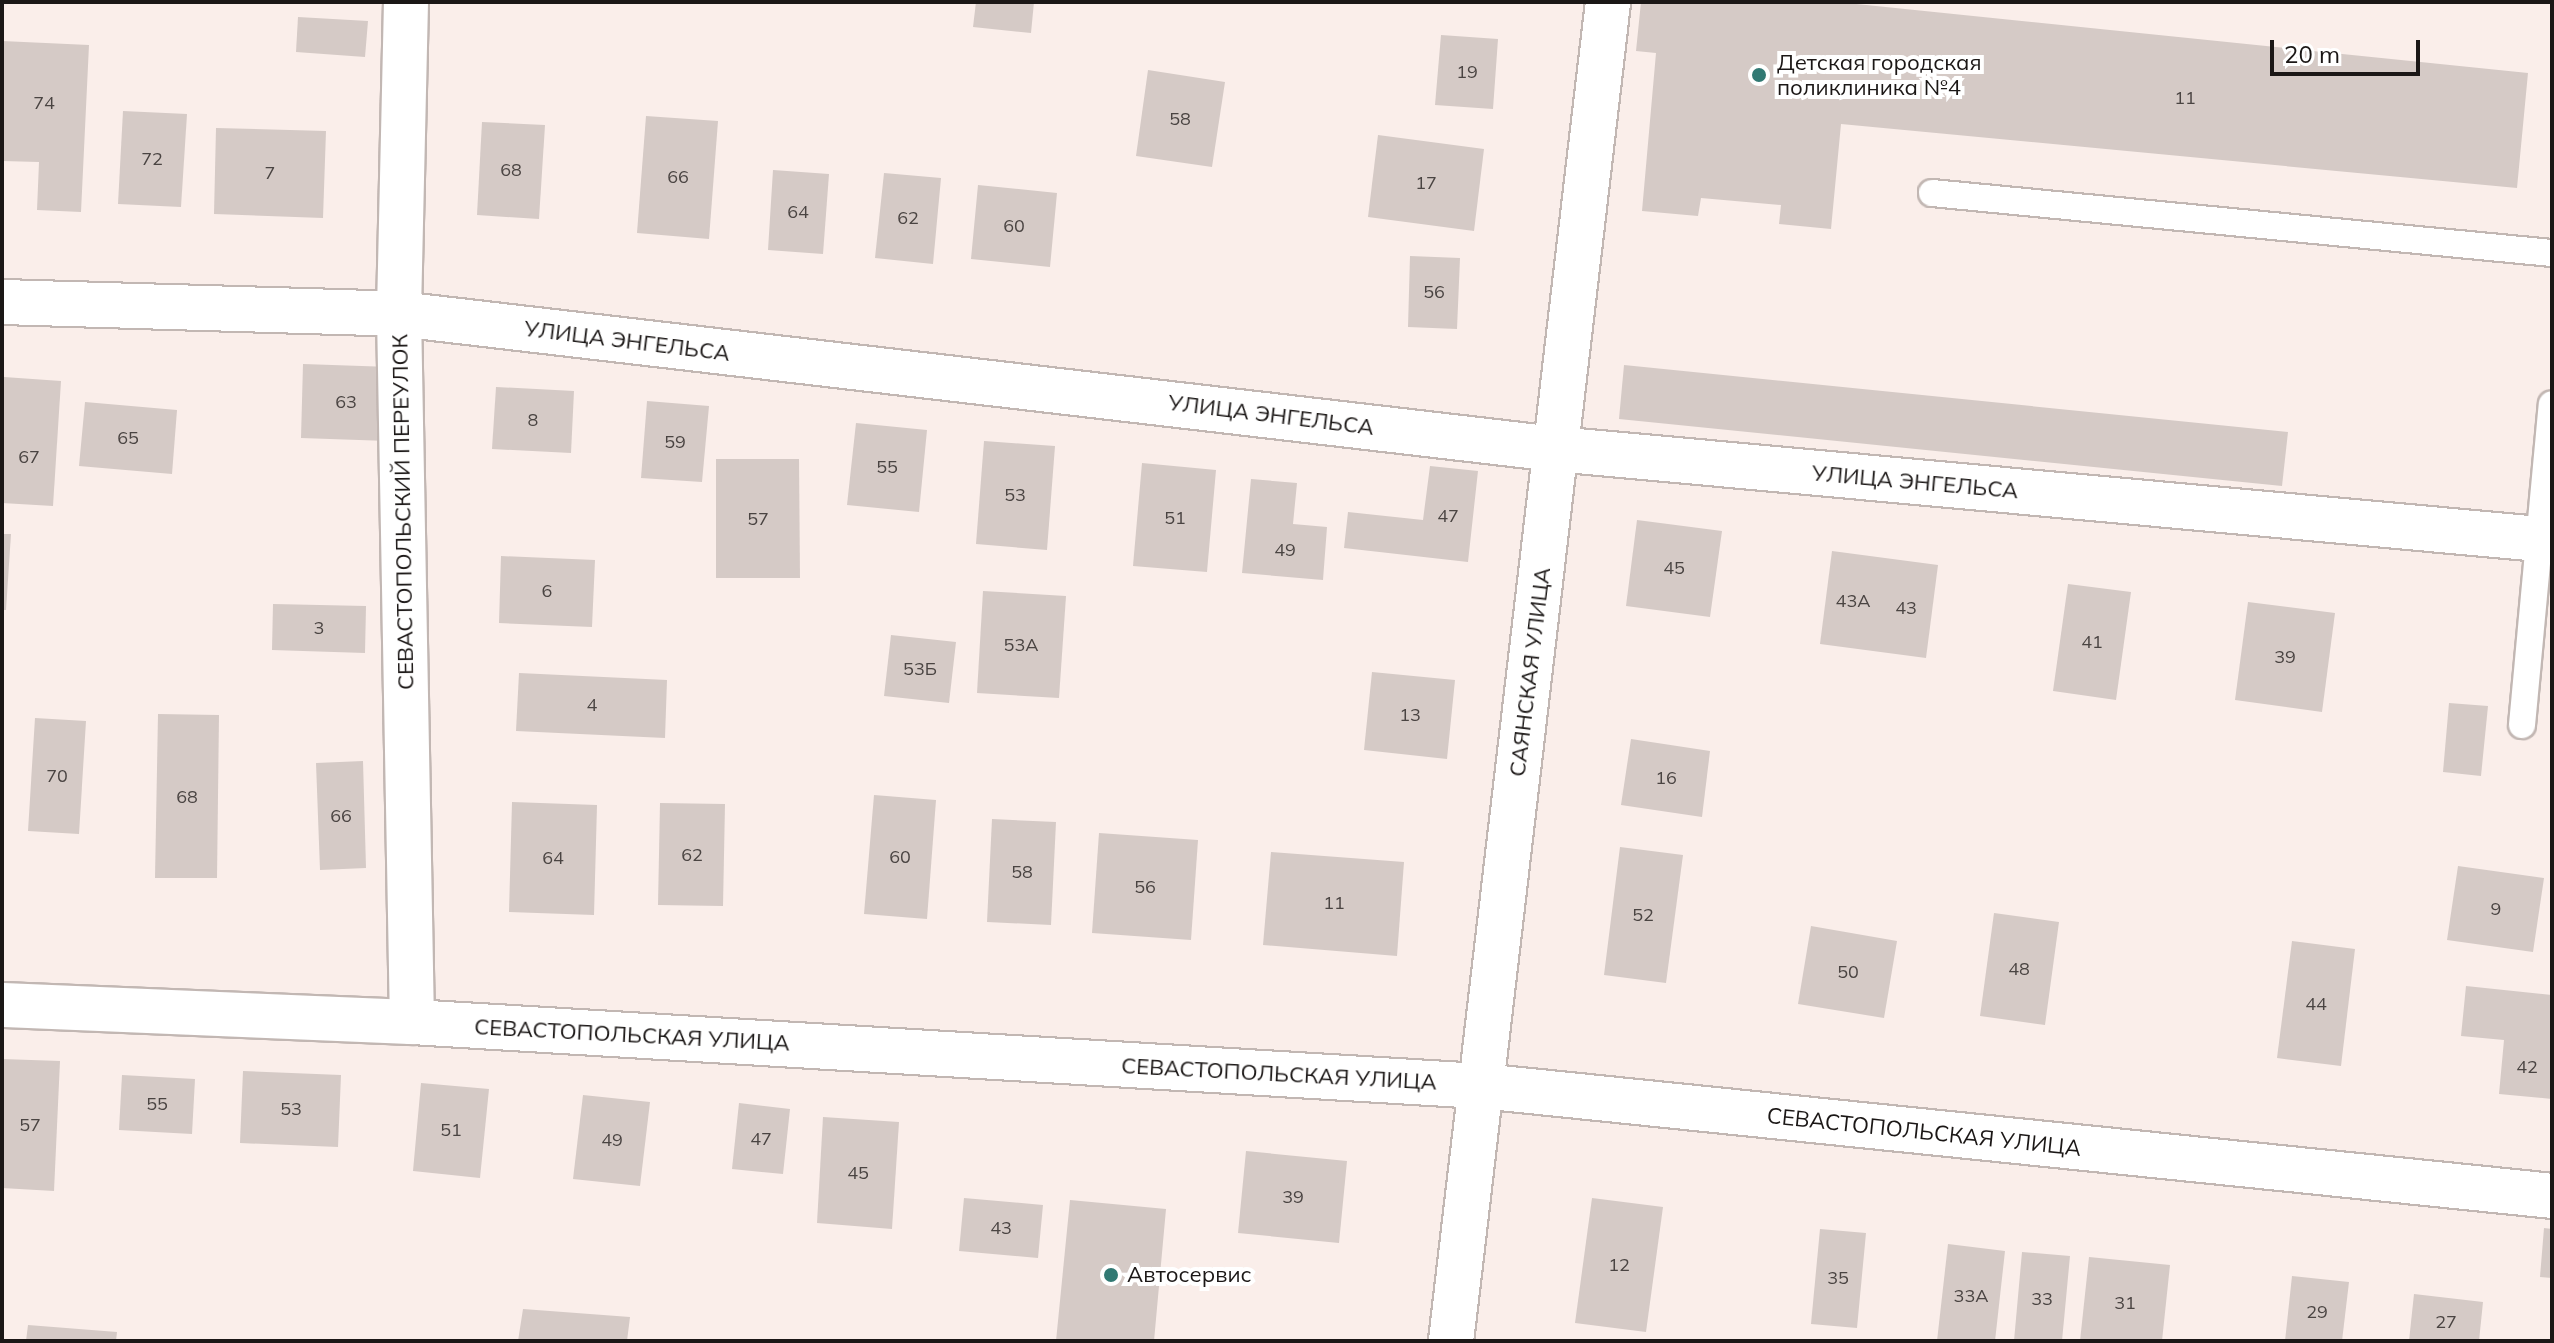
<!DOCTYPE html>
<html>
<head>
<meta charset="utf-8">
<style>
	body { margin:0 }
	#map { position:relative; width:2554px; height:1343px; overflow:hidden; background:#faeeea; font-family:Mulish,sans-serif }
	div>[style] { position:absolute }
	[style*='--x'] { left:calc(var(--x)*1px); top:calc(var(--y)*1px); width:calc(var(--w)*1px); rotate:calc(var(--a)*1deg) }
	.building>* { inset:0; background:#d5cac6 }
	.roads { filter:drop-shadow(2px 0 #c2b7b3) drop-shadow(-2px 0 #c2b7b3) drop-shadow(0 2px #c2b7b3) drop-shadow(0 -2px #c2b7b3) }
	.lane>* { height:26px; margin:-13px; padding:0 13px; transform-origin:13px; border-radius:13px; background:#fff }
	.street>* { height:44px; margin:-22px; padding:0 22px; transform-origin:22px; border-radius:22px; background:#fff }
	.dots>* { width:22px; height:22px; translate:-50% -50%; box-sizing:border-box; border:4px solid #fff; border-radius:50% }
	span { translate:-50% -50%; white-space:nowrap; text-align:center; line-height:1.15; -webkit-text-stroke:8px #fff; paint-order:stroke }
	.number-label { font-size:18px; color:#4a4442 }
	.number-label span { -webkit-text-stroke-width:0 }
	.poi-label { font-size:22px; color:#1b1716 }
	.left { translate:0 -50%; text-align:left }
	.street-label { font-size:22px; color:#1b1716 }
	.frame { position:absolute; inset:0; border:4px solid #1b1716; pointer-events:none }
	.scale { position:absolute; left:2270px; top:40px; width:150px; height:36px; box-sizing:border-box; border:4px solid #1b1716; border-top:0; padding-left:10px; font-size:24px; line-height:28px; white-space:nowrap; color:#1b1716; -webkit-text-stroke:6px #fff; paint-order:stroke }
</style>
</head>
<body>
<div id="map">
	<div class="building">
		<i style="clip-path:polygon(976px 2px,1034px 2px,1031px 33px,973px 27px)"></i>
		<i style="clip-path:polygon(1641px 2px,1837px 2px,2528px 73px,2517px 188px,1841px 124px,1831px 229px,1779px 224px,1781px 205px,1701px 198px,1698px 216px,1642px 211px,1656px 53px,1636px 51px)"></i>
		<i style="clip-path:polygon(298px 17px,368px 21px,365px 57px,296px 52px)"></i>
		<i style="clip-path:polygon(1441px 35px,1498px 39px,1493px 109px,1435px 105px)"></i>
		<i style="clip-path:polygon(2px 41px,89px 45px,81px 212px,37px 210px,39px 162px,2px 161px)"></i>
		<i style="clip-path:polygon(1148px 70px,1225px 82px,1212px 167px,1136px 156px)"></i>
		<i style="clip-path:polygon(123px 111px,187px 114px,181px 207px,118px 204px)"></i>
		<i style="clip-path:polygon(646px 116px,718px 121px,709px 239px,637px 233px)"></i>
		<i style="clip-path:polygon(482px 122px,545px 125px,539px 219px,477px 215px)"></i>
		<i style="clip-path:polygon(216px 128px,326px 131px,323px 218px,214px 214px)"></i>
		<i style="clip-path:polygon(1378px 135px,1484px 149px,1474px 231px,1368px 217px)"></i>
		<i style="clip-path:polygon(773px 170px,829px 174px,823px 254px,768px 250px)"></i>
		<i style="clip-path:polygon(884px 173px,941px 178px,933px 264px,875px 258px)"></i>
		<i style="clip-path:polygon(978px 185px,1057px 193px,1050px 267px,971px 259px)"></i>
		<i style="clip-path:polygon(1410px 256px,1460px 258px,1457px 329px,1408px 327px)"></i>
		<i style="clip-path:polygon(303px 364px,391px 367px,388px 441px,301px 438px)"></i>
		<i style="clip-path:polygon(1624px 365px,2288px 432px,2282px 486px,1619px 419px)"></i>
		<i style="clip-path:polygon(4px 377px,61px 381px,53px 506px,2px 503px)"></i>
		<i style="clip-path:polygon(496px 387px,574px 391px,571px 453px,492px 449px)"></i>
		<i style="clip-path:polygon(647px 401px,709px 406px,702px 482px,641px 478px)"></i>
		<i style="clip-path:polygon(85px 402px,177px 410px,172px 474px,79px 466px)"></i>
		<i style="clip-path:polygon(856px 423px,927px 430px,919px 512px,847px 505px)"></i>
		<i style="clip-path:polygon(984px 441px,1055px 446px,1047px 550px,976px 544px)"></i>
		<i style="clip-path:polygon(716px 459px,799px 459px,800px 578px,716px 578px)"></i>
		<i style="clip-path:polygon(1142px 463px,1216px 470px,1207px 572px,1133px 566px)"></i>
		<i style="clip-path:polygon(1430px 466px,1478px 471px,1468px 562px,1344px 548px,1348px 512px,1423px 520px)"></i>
		<i style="clip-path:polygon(1251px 479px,1297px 483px,1293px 524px,1327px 527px,1323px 580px,1242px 573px)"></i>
		<i style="clip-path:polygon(1637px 520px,1722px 531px,1710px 617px,1626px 606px)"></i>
		<i style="clip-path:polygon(2px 534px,11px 534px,6px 610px,2px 610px)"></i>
		<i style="clip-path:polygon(1832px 551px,1938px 565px,1926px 658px,1820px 644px)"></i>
		<i style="clip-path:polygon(501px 556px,595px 560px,592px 627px,499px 623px)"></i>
		<i style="clip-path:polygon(2068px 584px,2131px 592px,2116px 700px,2053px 691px)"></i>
		<i style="clip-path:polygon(983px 591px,1066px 596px,1059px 698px,977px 693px)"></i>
		<i style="clip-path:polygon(2248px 602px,2335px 613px,2322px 712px,2235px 700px)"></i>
		<i style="clip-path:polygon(273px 604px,366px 606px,365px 653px,272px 650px)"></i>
		<i style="clip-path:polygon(891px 635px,956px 642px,949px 703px,884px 696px)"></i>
		<i style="clip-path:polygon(1372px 672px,1455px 680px,1447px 759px,1364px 750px)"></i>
		<i style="clip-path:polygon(519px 673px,667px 680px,665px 738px,516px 731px)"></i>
		<i style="clip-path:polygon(2449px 703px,2488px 706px,2481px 776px,2443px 772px)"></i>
		<i style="clip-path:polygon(158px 714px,219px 715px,217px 878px,155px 878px)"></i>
		<i style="clip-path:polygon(35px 718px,86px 721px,79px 834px,28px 831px)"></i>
		<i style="clip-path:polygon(1631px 739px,1710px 751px,1702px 817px,1621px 805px)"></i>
		<i style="clip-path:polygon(363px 761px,366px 868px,320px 870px,316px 763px)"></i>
		<i style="clip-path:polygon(874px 795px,936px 800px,927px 919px,864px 914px)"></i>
		<i style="clip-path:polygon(512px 802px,597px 805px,594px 915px,509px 912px)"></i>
		<i style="clip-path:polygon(660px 803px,725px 804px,723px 906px,658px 905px)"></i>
		<i style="clip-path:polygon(992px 819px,1056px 822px,1051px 925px,987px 922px)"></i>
		<i style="clip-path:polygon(1099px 833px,1198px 840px,1191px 940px,1092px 933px)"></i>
		<i style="clip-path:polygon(1620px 847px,1683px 855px,1666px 983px,1604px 975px)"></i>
		<i style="clip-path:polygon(1271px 852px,1404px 862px,1397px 956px,1263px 945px)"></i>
		<i style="clip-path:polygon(2458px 866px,2544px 878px,2533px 952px,2447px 940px)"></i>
		<i style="clip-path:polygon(1994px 913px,2059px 922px,2045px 1025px,1980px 1016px)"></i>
		<i style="clip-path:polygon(1811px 926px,1897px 941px,1884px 1018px,1798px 1004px)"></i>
		<i style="clip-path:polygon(2292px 941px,2355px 949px,2341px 1066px,2277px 1058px)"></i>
		<i style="clip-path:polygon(2466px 986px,2552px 995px,2552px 1099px,2499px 1094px,2504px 1040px,2461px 1036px)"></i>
		<i style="clip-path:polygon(2px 1059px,60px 1061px,54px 1191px,2px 1188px)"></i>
		<i style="clip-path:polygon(243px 1071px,341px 1075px,338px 1147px,240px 1143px)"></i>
		<i style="clip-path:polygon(122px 1075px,195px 1079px,192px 1134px,119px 1130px)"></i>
		<i style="clip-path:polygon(421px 1083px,489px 1089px,480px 1178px,413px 1171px)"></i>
		<i style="clip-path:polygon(583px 1095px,650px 1102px,640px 1186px,573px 1179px)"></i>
		<i style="clip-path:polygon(739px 1103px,790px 1109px,783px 1174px,732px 1169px)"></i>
		<i style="clip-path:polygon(823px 1117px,899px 1122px,892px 1229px,817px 1223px)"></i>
		<i style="clip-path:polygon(1246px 1151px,1347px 1161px,1339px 1243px,1238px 1233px)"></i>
		<i style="clip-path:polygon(964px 1198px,1043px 1205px,1038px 1258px,959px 1251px)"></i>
		<i style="clip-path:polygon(1592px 1198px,1663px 1207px,1646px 1332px,1575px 1323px)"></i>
		<i style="clip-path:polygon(1070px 1200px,1166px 1209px,1154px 1341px,1056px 1341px)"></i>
		<i style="clip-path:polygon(2544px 1228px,2552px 1229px,2552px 1278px,2540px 1277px)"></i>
		<i style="clip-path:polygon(1820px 1229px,1866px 1233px,1857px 1328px,1811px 1324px)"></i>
		<i style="clip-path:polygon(1948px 1244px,2005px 1251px,1995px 1341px,1937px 1341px)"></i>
		<i style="clip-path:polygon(2022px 1252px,2070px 1256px,2062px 1341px,2014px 1341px)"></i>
		<i style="clip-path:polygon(2089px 1257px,2170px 1265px,2162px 1341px,2080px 1341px)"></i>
		<i style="clip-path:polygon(2292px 1276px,2349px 1282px,2342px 1341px,2285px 1341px)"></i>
		<i style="clip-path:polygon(2414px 1294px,2483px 1302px,2479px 1341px,2409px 1341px)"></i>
		<i style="clip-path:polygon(523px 1309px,630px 1317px,627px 1341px,518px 1341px)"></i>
		<i style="clip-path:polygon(28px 1325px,117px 1332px,116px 1341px,26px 1341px)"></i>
	</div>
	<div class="roads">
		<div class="lane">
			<i style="--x:1932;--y:193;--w:623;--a:5.53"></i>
			<i style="--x:2522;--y:725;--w:322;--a:-84.7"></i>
		</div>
		<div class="street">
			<i style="--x:406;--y:2;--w:312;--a:91.3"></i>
			<i style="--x:399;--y:314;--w:708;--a:88.95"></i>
			<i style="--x:2;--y:302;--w:397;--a:1.7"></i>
			<i style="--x:399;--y:314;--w:1165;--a:6.66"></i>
			<i style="--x:1556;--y:449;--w:987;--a:5.23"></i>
			<i style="--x:2;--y:1005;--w:410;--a:2.4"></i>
			<i style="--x:412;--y:1022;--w:1071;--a:3.43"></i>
			<i style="--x:1481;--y:1086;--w:1077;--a:5.86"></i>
			<i style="--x:1451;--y:1341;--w:1348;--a:-83.31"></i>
		</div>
	</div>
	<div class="dots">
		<i style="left:1759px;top:75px;background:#317973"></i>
		<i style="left:1111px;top:1275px;background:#317973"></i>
	</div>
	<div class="number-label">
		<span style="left:1467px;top:72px">19</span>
		<span style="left:2185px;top:98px">11</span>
		<span style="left:44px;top:103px">74</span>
		<span style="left:1180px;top:119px">58</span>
		<span style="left:152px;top:159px">72</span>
		<span style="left:511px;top:170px">68</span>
		<span style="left:270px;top:173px">7</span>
		<span style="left:678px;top:177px">66</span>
		<span style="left:1426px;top:183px">17</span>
		<span style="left:798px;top:212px">64</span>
		<span style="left:908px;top:218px">62</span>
		<span style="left:1014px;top:226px">60</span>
		<span style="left:1434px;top:292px">56</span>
		<span style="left:346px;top:402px">63</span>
		<span style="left:533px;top:420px">8</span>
		<span style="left:128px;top:438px">65</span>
		<span style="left:675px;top:442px">59</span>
		<span style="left:29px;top:457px">67</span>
		<span style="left:887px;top:467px">55</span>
		<span style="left:1015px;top:495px">53</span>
		<span style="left:1448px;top:516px">47</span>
		<span style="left:1175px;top:518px">51</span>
		<span style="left:758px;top:519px">57</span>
		<span style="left:1285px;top:550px">49</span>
		<span style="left:1674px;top:568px">45</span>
		<span style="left:547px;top:591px">6</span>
		<span style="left:1853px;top:601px">43А</span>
		<span style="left:1906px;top:608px">43</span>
		<span style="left:319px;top:628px">3</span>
		<span style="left:2092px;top:642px">41</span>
		<span style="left:1021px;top:645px">53А</span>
		<span style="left:2285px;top:657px">39</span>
		<span style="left:920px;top:669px">53Б</span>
		<span style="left:592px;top:705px">4</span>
		<span style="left:1410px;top:715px">13</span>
		<span style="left:57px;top:776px">70</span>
		<span style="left:1666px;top:778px">16</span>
		<span style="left:187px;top:797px">68</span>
		<span style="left:341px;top:816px">66</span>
		<span style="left:692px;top:855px">62</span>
		<span style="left:900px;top:857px">60</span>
		<span style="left:553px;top:858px">64</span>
		<span style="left:1022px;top:872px">58</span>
		<span style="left:1145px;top:887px">56</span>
		<span style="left:1334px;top:903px">11</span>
		<span style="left:2496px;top:909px">9</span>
		<span style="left:1643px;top:915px">52</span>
		<span style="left:2019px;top:969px">48</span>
		<span style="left:1848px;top:972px">50</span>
		<span style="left:2316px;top:1004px">44</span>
		<span style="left:2527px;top:1067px">42</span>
		<span style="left:157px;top:1104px">55</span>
		<span style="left:291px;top:1109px">53</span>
		<span style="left:30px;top:1125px">57</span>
		<span style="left:451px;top:1130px">51</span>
		<span style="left:761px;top:1139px">47</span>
		<span style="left:612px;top:1140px">49</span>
		<span style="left:858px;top:1173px">45</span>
		<span style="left:1293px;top:1197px">39</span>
		<span style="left:1001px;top:1228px">43</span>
		<span style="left:1619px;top:1265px">12</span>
		<span style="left:1838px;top:1278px">35</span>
		<span style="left:1971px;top:1296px">33А</span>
		<span style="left:2042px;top:1299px">33</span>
		<span style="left:2125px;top:1303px">31</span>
		<span style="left:2317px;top:1312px">29</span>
		<span style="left:2446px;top:1322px">27</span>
	</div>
	<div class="poi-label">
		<span class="left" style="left:1777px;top:75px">Детская городская<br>поликлиника №4</span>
		<span class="left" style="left:1127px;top:1275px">Автосервис</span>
	</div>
	<div class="street-label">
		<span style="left:627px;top:341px;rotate:7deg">УЛИЦА ЭНГЕЛЬСА</span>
		<span style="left:1271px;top:415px;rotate:7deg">УЛИЦА ЭНГЕЛЬСА</span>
		<span style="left:1915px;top:482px;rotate:5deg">УЛИЦА ЭНГЕЛЬСА</span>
		<span style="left:403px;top:512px;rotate:-91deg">СЕВАСТОПОЛЬСКИЙ ПЕРЕУЛОК</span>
		<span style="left:1530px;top:672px;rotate:-83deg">САЯНСКАЯ УЛИЦА</span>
		<span style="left:632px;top:1035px;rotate:3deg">СЕВАСТОПОЛЬСКАЯ УЛИЦА</span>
		<span style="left:1279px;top:1074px;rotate:3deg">СЕВАСТОПОЛЬСКАЯ УЛИЦА</span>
		<span style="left:1924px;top:1132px;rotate:6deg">СЕВАСТОПОЛЬСКАЯ УЛИЦА</span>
	</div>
	<div class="frame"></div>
	<div class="scale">20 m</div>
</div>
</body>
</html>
